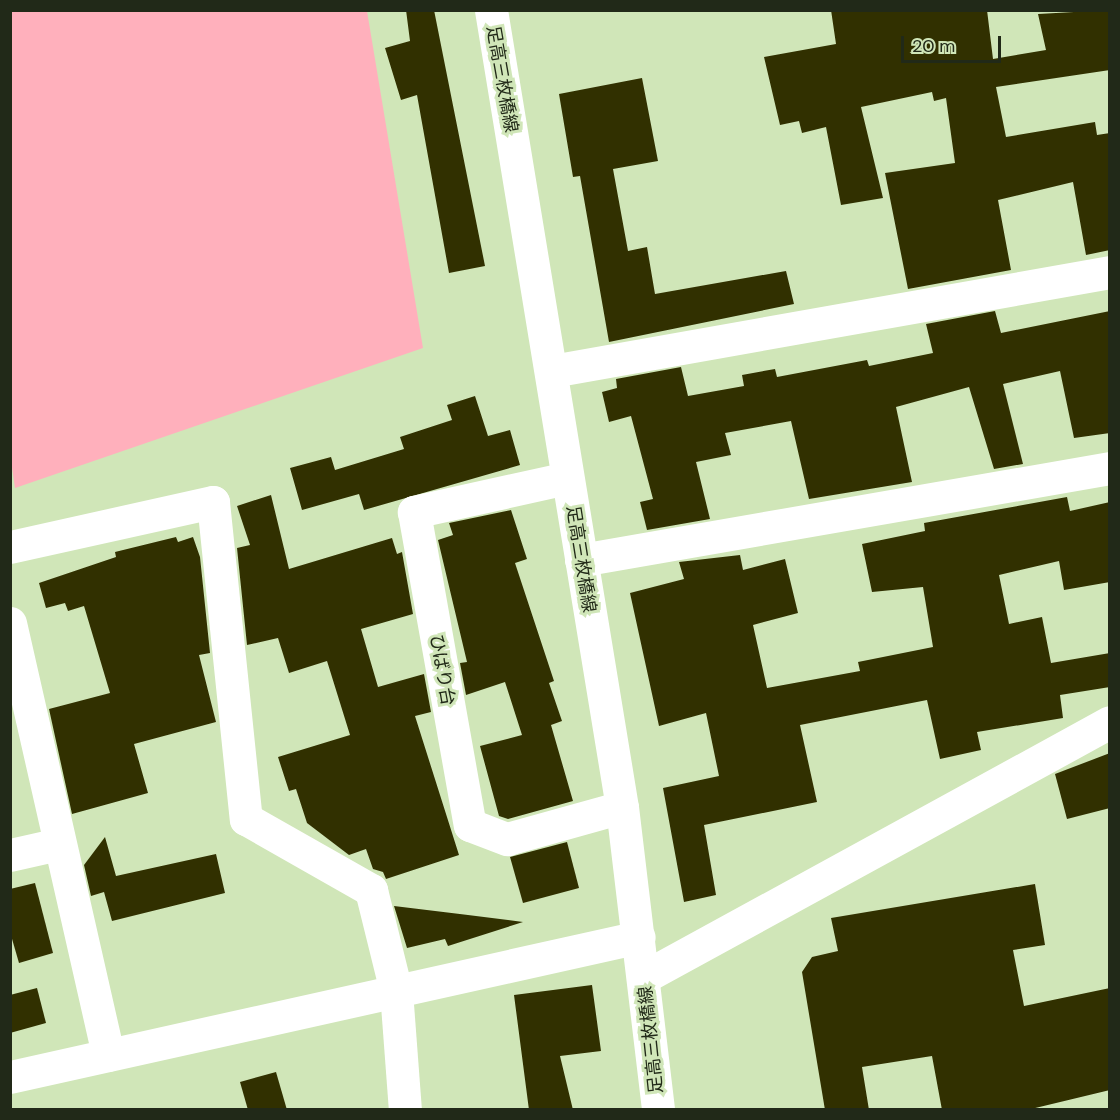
<!DOCTYPE html>
<html>
<head>
<meta charset="utf-8">
<style>
	body { margin:0 }
	#map { position:relative; width:1120px; height:1120px; overflow:hidden; background:#d0e6b8; font-family:"DM Sans","Noto Sans JP",sans-serif }
	div>[style] { position:absolute }
	[style*='--x'] { left:calc(var(--x)*1px); top:calc(var(--y)*1px); width:calc(var(--w)*1px); rotate:calc(var(--a)*1deg) }
	.green>* { inset:0; background:#ffb0bc }
	.building>* { inset:0; background:#313000 }
	.minor>* { height:33px; margin:-16.5px; padding:0 16.5px; transform-origin:16.5px; border-radius:16.5px; background:#fff }
	.major>* { height:33px; margin:-16.5px; padding:0 16.5px; transform-origin:16.5px; border-radius:16.5px; background:#fff }
	span { translate:-50% -50%; white-space:nowrap; text-align:center; line-height:1.15; -webkit-text-stroke:6px #d0e6b8; paint-order:stroke }
	.street-label { font-size:18px; color:#212918 }
	.frame { position:absolute; inset:0; border:12px solid #212918; pointer-events:none }
	.scale { position:absolute; left:901px; top:36px; width:100px; height:27px; box-sizing:border-box; border:3px solid #212918; border-top:0; padding-left:8px; font-size:18px; line-height:21px; white-space:nowrap; color:#212918; -webkit-text-stroke:4px #d0e6b8; paint-order:stroke }
</style>
</head>
<body>
<div id="map">
	<div class="green">
		<i style="clip-path:polygon(10px 11px,367px 11px,423px 348px,15px 488px,10px 454px)"></i>
	</div>
	<div class="building">
		<i style="clip-path:polygon(406px 10px,434px 10px,485px 266px,449px 273px,417px 95px,401px 100px,385px 48px,410px 41px)"></i>
		<i style="clip-path:polygon(831px 10px,987px 10px,993px 59px,1046px 50px,1038px 14px,1110px 10px,1110px 70px,996px 87px,1006px 137px,1095px 122px,1097px 135px,1110px 133px,1110px 250px,1086px 255px,1073px 182px,998px 200px,1011px 270px,908px 289px,885px 173px,955px 163px,946px 98px,934px 101px,932px 92px,861px 107px,883px 198px,841px 205px,826px 127px,802px 133px,799px 121px,780px 125px,764px 57px,836px 44px)"></i>
		<i style="clip-path:polygon(642px 78px,658px 161px,613px 169px,628px 251px,647px 247px,655px 294px,786px 271px,794px 304px,609px 342px,580px 176px,573px 177px,559px 94px)"></i>
		<i style="clip-path:polygon(995px 311px,1001px 333px,1110px 311px,1110px 433px,1074px 438px,1060px 371px,1003px 384px,1023px 464px,994px 469px,969px 387px,896px 407px,912px 482px,809px 499px,791px 421px,725px 433px,731px 455px,696px 462px,710px 519px,647px 530px,640px 502px,653px 499px,631px 416px,609px 422px,602px 392px,617px 388px,616px 379px,681px 367px,688px 396px,744px 386px,742px 375px,775px 369px,777px 377px,867px 360px,869px 366px,933px 353px,926px 324px)"></i>
		<i style="clip-path:polygon(475px 396px,488px 436px,510px 430px,520px 465px,364px 510px,359px 494px,302px 510px,290px 468px,331px 457px,335px 470px,404px 449px,400px 437px,452px 420px,447px 405px)"></i>
		<i style="clip-path:polygon(271px 495px,289px 569px,392px 538px,397px 554px,402px 552px,413px 614px,361px 629px,378px 687px,424px 674px,431px 712px,415px 716px,459px 855px,386px 879px,383px 872px,373px 869px,366px 849px,349px 855px,307px 823px,296px 789px,289px 791px,278px 757px,350px 735px,327px 661px,289px 673px,278px 638px,247px 645px,237px 548px,250px 545px,237px 506px)"></i>
		<i style="clip-path:polygon(1067px 497px,1070px 511px,1110px 502px,1110px 582px,1064px 590px,1059px 561px,999px 575px,1009px 624px,1042px 617px,1051px 663px,1110px 653px,1110px 687px,1060px 695px,1063px 718px,977px 732px,981px 750px,940px 759px,927px 700px,800px 725px,817px 802px,704px 825px,716px 895px,684px 902px,663px 788px,719px 776px,706px 713px,659px 726px,630px 593px,684px 579px,679px 562px,740px 555px,743px 570px,785px 559px,798px 613px,753px 625px,767px 688px,860px 671px,858px 662px,933px 647px,923px 587px,872px 592px,862px 544px,925px 531px,924px 523px)"></i>
		<i style="clip-path:polygon(511px 510px,527px 559px,515px 563px,554px 681px,549px 683px,562px 721px,551px 725px,573px 801px,508px 819px,499px 816px,480px 746px,522px 735px,505px 682px,466px 695px,460px 663px,467px 662px,438px 540px,453px 535px,449px 523px)"></i>
		<i style="clip-path:polygon(176px 537px,178px 542px,193px 537px,200px 557px,210px 653px,199px 655px,216px 722px,134px 744px,148px 793px,72px 814px,49px 709px,110px 693px,84px 606px,68px 611px,65px 603px,46px 608px,39px 583px,116px 557px,115px 552px)"></i>
		<i style="clip-path:polygon(1110px 753px,1110px 808px,1067px 819px,1055px 774px)"></i>
		<i style="clip-path:polygon(105px 837px,116px 876px,216px 854px,225px 893px,112px 921px,104px 892px,91px 896px,84px 865px)"></i>
		<i style="clip-path:polygon(567px 842px,579px 888px,523px 903px,510px 857px)"></i>
		<i style="clip-path:polygon(35px 883px,53px 953px,19px 963px,10px 932px,10px 889px)"></i>
		<i style="clip-path:polygon(1035px 884px,1045px 945px,1013px 950px,1024px 1006px,1110px 988px,1110px 1090px,1027px 1110px,942px 1110px,932px 1056px,862px 1067px,869px 1110px,825px 1110px,802px 972px,812px 957px,838px 951px,831px 918px)"></i>
		<i style="clip-path:polygon(394px 906px,468px 915px,523px 922px,448px 946px,445px 939px,407px 948px)"></i>
		<i style="clip-path:polygon(592px 985px,601px 1051px,560px 1056px,573px 1110px,529px 1110px,514px 995px)"></i>
		<i style="clip-path:polygon(37px 988px,46px 1023px,10px 1033px,10px 995px)"></i>
		<i style="clip-path:polygon(276px 1072px,287px 1110px,248px 1110px,240px 1082px)"></i>
	</div>
	<div class="minor">
		<i style="--x:552;--y:371;--w:567;--a:-10.06"></i>
		<i style="--x:567;--y:478;--w:157;--a:167.5"></i>
		<i style="--x:414;--y:512;--w:318;--a:79.9"></i>
		<i style="--x:470;--y:825;--w:40;--a:21"></i>
		<i style="--x:507;--y:839;--w:119;--a:-15.5"></i>
		<i style="--x:10;--y:547;--w:208;--a:-12.5"></i>
		<i style="--x:213;--y:502;--w:319;--a:84.1"></i>
		<i style="--x:246;--y:819;--w:144;--a:29.6"></i>
		<i style="--x:371;--y:890;--w:104;--a:76.1"></i>
		<i style="--x:396;--y:991;--w:119;--a:85.7"></i>
		<i style="--x:581;--y:560;--w:537;--a:-9.87"></i>
		<i style="--x:10;--y:623;--w:443;--a:77.2"></i>
		<i style="--x:10;--y:855;--w:50;--a:-12.7"></i>
		<i style="--x:644;--y:977;--w:531;--a:-28.69"></i>
		<i style="--x:10;--y:1077;--w:644;--a:-12.55"></i>
	</div>
	<div class="major">
		<i style="--x:491;--y:10;--w:808;--a:80.67"></i>
		<i style="--x:622;--y:807;--w:305;--a:83.2"></i>
	</div>
	<div class="street-label">
		<span style="left:502px;top:79px;rotate:80deg">足高三枚橋線</span>
		<span style="left:581px;top:559px;rotate:81deg">足高三枚橋線</span>
		<span style="left:442px;top:670px;rotate:80deg">ひばり台</span>
		<span style="left:651px;top:1040px;rotate:-96deg">足高三枚橋線</span>
	</div>
	<div class="frame"></div>
	<div class="scale">20 m</div>
</div>
</body>
</html>
